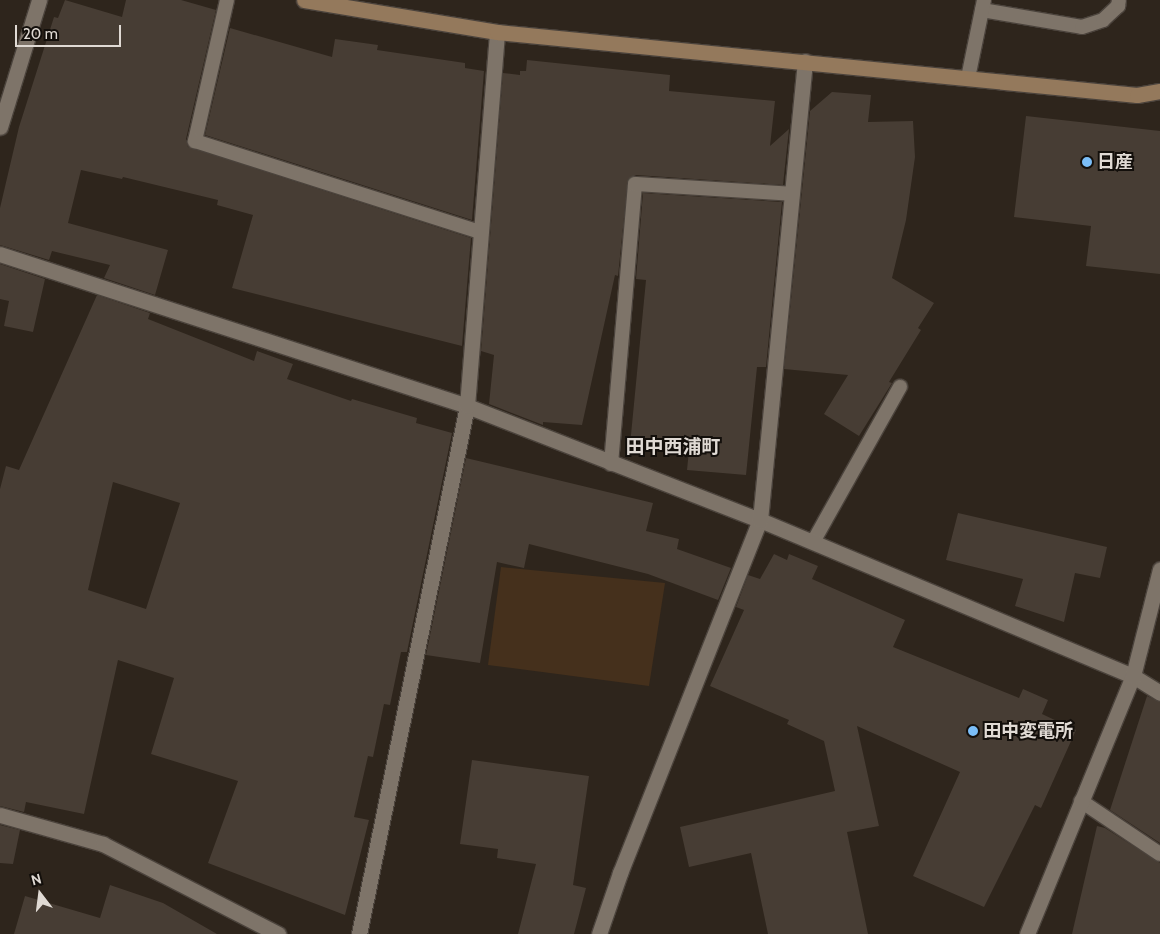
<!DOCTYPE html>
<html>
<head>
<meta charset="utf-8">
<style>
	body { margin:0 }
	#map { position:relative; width:1160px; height:934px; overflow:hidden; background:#2e251c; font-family:Cabin,"Noto Sans JP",sans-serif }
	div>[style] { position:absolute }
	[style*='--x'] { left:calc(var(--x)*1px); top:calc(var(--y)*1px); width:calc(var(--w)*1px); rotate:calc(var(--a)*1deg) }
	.green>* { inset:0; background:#45301c }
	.building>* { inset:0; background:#473d34 }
	.roads { filter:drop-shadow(1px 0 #4b433c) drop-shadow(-1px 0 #4b433c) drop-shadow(0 1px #4b433c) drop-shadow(0 -1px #4b433c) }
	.lane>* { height:14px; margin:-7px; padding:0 7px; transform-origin:7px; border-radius:7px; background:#7e7469 }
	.street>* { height:15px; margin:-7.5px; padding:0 7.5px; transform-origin:7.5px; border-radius:7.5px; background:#7e7469 }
	.secondary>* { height:15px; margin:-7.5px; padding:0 7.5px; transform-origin:7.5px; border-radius:7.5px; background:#94795c }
	.dots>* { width:14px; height:14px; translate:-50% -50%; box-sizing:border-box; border:2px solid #130f0b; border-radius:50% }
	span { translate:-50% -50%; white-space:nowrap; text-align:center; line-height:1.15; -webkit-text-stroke:4px #130f0b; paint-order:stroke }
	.poi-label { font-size:18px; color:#e0dad4; font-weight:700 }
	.left { translate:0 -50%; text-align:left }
	.neighbourhood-label { font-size:19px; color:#e0dad4; font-weight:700 }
	.north { position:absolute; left:15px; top:869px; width:50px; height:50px; -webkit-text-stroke:4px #130f0b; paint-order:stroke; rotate:345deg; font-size:14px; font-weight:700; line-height:20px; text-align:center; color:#e0dad4 }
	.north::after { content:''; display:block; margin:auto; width:18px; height:22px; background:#e0dad4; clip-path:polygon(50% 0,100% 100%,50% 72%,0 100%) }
	.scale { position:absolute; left:15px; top:25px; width:106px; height:22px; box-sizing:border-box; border:2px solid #e0dad4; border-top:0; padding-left:6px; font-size:15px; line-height:18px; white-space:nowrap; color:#e0dad4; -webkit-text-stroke:4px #130f0b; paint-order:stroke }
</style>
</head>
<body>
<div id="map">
	<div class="green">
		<i style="clip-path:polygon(501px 567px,665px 583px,649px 686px,488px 665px)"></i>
	</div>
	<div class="building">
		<i style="clip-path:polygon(65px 0,122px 17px,126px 0,181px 0,216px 10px,186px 139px,188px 147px,471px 238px,462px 346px,232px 288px,253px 215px,217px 205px,218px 200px,123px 177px,122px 179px,81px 170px,68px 223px,168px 250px,155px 295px,104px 278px,110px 265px,52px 251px,49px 260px,0 245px,0 208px,19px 127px,54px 17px,58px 18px)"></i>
		<i style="clip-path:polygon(230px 28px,332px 57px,335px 39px,378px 45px,377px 50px,465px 63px,465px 68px,484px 71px,472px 220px,205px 135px)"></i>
		<i style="clip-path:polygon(527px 60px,670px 75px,669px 91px,775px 101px,770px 146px,789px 129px,783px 185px,636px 175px,628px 179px,618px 276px,615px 275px,582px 425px,543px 422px,543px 425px,489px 404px,494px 355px,481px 351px,503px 73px,520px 75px,520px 71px,526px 71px)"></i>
		<i style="clip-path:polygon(832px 92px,871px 95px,868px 122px,913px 121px,915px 157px,906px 220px,892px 278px,934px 303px,918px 328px,921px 330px,889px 382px,892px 383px,859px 436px,824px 414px,848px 375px,784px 369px,810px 111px)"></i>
		<i style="clip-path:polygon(1026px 116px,1160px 131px,1160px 274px,1086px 266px,1091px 226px,1014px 217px)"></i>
		<i style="clip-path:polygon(643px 193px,782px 202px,766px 367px,757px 367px,746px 475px,687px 470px,689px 450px,630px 445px,646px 280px,636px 279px)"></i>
		<i style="clip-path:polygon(0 264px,45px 279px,33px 332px,4px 326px,9px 301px,0 299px)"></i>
		<i style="clip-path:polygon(evenodd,97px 295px,150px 313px,148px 319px,254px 361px,257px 351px,293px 364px,287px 379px,351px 401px,352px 399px,417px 418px,416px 423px,452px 433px,407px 652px,401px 652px,390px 705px,384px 704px,373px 757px,368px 756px,354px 817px,369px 820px,345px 915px,208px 863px,238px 781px,151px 754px,174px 678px,118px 660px,84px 814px,26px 802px,24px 812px,0 806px,0 489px,6px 466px,19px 470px,97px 295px,113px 482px,180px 503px,146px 609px,88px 590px,113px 482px)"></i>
		<i style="clip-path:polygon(466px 458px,653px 503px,646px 531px,679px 539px,677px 549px,731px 568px,718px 600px,648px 574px,529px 544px,524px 568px,497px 562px,480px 663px,426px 655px)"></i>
		<i style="clip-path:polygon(958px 513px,1107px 547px,1100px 578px,1075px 573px,1064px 622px,1015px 606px,1023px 579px,946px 560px)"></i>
		<i style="clip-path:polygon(774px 554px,787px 560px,789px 554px,818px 566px,812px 579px,905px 620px,893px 647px,1019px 698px,1023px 689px,1048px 700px,1042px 714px,1076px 730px,1041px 808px,1035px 805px,984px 907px,913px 876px,960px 772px,857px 726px,879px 826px,847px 832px,868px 934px,768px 934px,751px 853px,689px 867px,680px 827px,835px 791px,824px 741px,787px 724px,789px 720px,710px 686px,744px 610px,736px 607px,748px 575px,760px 579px)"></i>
		<i style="clip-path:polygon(1147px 696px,1160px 702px,1160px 843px,1110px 810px)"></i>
		<i style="clip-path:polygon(472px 760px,589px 776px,573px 885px,586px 888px,574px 934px,518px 934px,536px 864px,497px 858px,498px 849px,460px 844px)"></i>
		<i style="clip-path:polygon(0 825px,20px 830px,13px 864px,0 863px)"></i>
		<i style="clip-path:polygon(1097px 826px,1105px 828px,1160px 863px,1160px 934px,1072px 934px)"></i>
		<i style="clip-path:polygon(110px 885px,163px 903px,217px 934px,14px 934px,25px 896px,100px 918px)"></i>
	</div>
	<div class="roads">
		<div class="lane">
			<i style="--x:227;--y:0;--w:145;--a:102.8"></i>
			<i style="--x:195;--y:141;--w:300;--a:17.7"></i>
			<i style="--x:982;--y:10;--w:101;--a:9.6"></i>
			<i style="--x:1082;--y:27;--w:22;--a:-18"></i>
			<i style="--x:1103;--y:20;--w:21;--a:-43"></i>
			<i style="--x:1118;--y:6;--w:6;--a:-81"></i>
			<i style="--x:968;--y:78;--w:80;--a:-78.4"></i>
			<i style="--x:611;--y:464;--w:281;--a:-85.1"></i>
			<i style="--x:635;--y:184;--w:157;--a:3.6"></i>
			<i style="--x:813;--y:542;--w:178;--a:-60.7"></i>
			<i style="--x:1081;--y:801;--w:95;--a:33.9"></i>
		</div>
		<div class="street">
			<i style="--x:0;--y:127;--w:133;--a:-72.9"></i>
			<i style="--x:0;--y:254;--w:491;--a:18"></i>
			<i style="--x:467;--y:406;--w:314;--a:21.3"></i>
			<i style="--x:760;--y:520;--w:404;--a:22.7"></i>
			<i style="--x:1133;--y:676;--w:32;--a:32"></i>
			<i style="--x:0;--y:815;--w:107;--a:15.7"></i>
			<i style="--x:103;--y:844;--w:197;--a:27.2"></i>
			<i style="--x:359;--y:934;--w:539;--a:-78.44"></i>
			<i style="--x:467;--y:406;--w:375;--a:-85.4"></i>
			<i style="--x:599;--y:934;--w:65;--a:-71"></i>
			<i style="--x:620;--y:873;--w:380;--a:-68.4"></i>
			<i style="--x:760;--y:520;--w:461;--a:-84.4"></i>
			<i style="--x:1027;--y:934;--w:279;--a:-67.7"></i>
			<i style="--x:1133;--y:676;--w:110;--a:-75.8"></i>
		</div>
		<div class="secondary">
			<i style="--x:304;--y:0;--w:196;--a:9.4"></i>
			<i style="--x:497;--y:32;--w:643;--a:5.62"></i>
			<i style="--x:1137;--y:95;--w:23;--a:-10"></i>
		</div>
	</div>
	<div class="dots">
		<i style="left:1087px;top:162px;background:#7bbef8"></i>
		<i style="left:973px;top:731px;background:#7bbef8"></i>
	</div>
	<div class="poi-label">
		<span class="left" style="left:1097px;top:162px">日産</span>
		<span class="left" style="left:983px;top:731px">田中変電所</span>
	</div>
	<div class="neighbourhood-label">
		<span style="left:673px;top:447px">田中西浦町</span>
	</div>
	<div class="north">N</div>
	<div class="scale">20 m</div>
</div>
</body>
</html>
